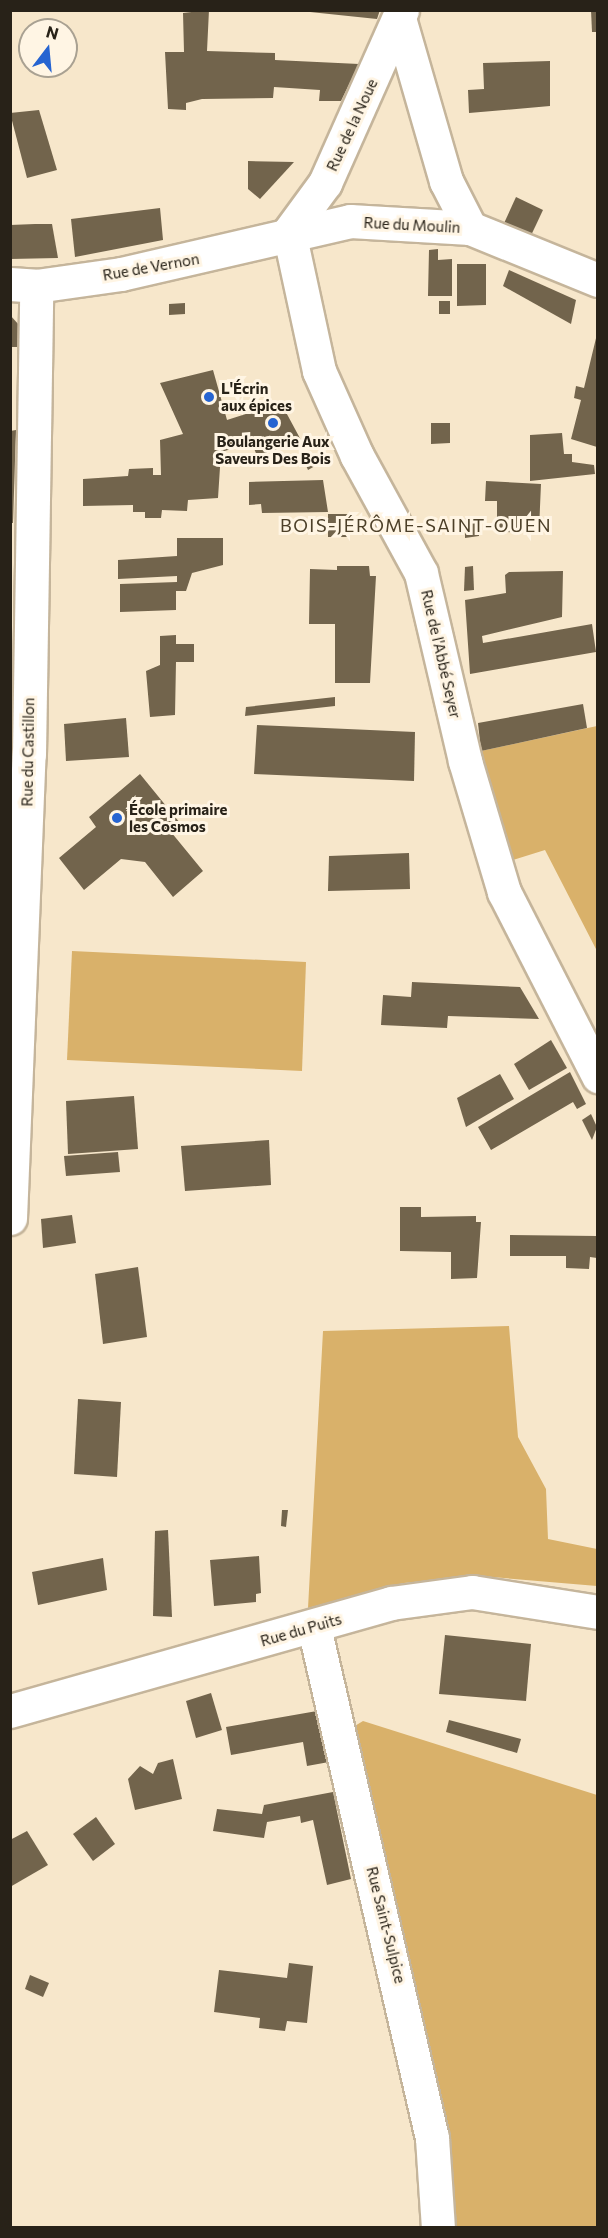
<!DOCTYPE html>
<html>
<head>
<meta charset="utf-8">
<style>
	body { margin:0 }
	#map { position:relative; width:608px; height:2238px; overflow:hidden; background:#f7e7cb; font-family:Commissioner,sans-serif }
	div>[style] { position:absolute }
	[style*='--x'] { left:calc(var(--x)*1px); top:calc(var(--y)*1px); width:calc(var(--w)*1px); rotate:calc(var(--a)*1deg) }
	.green>* { inset:0; background:#d9b16a }
	.building>* { inset:0; background:#72644c }
	.roads { filter:drop-shadow(2px 0 #c5b59b) drop-shadow(-2px 0 #c5b59b) drop-shadow(0 2px #c5b59b) drop-shadow(0 -2px #c5b59b) }
	.minor>* { height:33px; margin:-16.5px; padding:0 16.5px; transform-origin:16.5px; border-radius:16.5px; background:#fff }
	.dots>* { width:16px; height:16px; translate:-50% -50%; box-sizing:border-box; border:3px solid #fff5e4; border-radius:50% }
	span { translate:-50% -50%; white-space:nowrap; text-align:center; line-height:1.15; -webkit-text-stroke:6px #fff5e4; paint-order:stroke }
	.street-label { font-size:15px; color:#282218 }
	.poi-label { font-size:15px; color:#282218; font-weight:700 }
	.left { translate:0 -50%; text-align:left }
	.quarter-label { font-size:18px; color:#4d4029; letter-spacing:1.5px }
	.frame { position:absolute; inset:0; border:12px solid #282218; pointer-events:none }
	.north { position:absolute; left:18px; top:18px; width:60px; height:60px; box-sizing:border-box; background:#fff5e4; border:2px solid #a9a192; border-radius:50%; rotate:16deg; font-size:16px; font-weight:700; line-height:24px; text-align:center; color:#282218 }
	.north::after { content:''; display:block; margin:auto; width:21px; height:27px; background:#2664d1; clip-path:polygon(50% 0,100% 100%,50% 72%,0 100%) }
</style>
</head>
<body>
<div id="map">
	<div class="green">
		<i style="clip-path:polygon(597px 726px,598px 726px,597px 951px,545px 850px,513px 860px,481px 751px)"></i>
		<i style="clip-path:polygon(72px 951px,306px 962px,302px 1071px,67px 1060px)"></i>
		<i style="clip-path:polygon(509px 1326px,518px 1437px,546px 1489px,548px 1539px,597px 1549px,597px 1586px,480px 1576px,404px 1583px,308px 1608px,323px 1331px)"></i>
		<i style="clip-path:polygon(363px 1721px,597px 1795px,597px 2227px,438px 2227px,340px 1735px)"></i>
	</div>
	<div class="building">
		<i style="clip-path:polygon(209px 10px,207px 51px,275px 53px,275px 60px,359px 64px,341px 101px,319px 101px,320px 90px,274px 87px,273px 98px,202px 99px,186px 103px,186px 110px,168px 109px,165px 52px,184px 52px,183px 13px)"></i>
		<i style="clip-path:polygon(291px 10px,380px 10px,377px 19px)"></i>
		<i style="clip-path:polygon(591px 10px,597px 10px,597px 32px,592px 32px)"></i>
		<i style="clip-path:polygon(550px 61px,550px 106px,469px 113px,468px 90px,484px 89px,483px 63px)"></i>
		<i style="clip-path:polygon(39px 110px,57px 170px,27px 178px,10px 113px)"></i>
		<i style="clip-path:polygon(248px 161px,294px 162px,260px 199px,248px 189px)"></i>
		<i style="clip-path:polygon(516px 197px,543px 210px,527px 244px,500px 232px)"></i>
		<i style="clip-path:polygon(160px 208px,163px 240px,75px 257px,71px 219px)"></i>
		<i style="clip-path:polygon(35px 224px,52px 224px,58px 258px,10px 259px,10px 225px)"></i>
		<i style="clip-path:polygon(438px 249px,438px 260px,452px 259px,452px 296px,428px 296px,429px 250px)"></i>
		<i style="clip-path:polygon(457px 264px,486px 264px,486px 305px,457px 306px)"></i>
		<i style="clip-path:polygon(509px 270px,576px 300px,571px 324px,503px 286px)"></i>
		<i style="clip-path:polygon(439px 301px,450px 301px,450px 314px,439px 314px)"></i>
		<i style="clip-path:polygon(185px 303px,185px 314px,169px 315px,169px 304px)"></i>
		<i style="clip-path:polygon(10px 315px,19px 325px,19px 347px,10px 347px)"></i>
		<i style="clip-path:polygon(597px 334px,597px 447px,571px 439px,581px 400px,574px 398px,576px 386px,584px 388px)"></i>
		<i style="clip-path:polygon(213px 370px,227px 420px,281px 403px,302px 442px,257px 456px,252px 443px,221px 452px,218px 498px,188px 500px,187px 511px,162px 510px,161px 518px,145px 518px,145px 512px,133px 512px,133px 505px,83px 506px,83px 479px,128px 476px,129px 469px,153px 468px,153px 475px,161px 475px,160px 440px,183px 434px,160px 383px)"></i>
		<i style="clip-path:polygon(431px 423px,450px 423px,450px 443px,431px 444px)"></i>
		<i style="clip-path:polygon(16px 430px,13px 523px,10px 523px,10px 431px)"></i>
		<i style="clip-path:polygon(562px 433px,564px 454px,572px 454px,572px 462px,594px 465px,595px 474px,530px 481px,530px 435px)"></i>
		<i style="clip-path:polygon(311px 460px,315px 466px,308px 470px,305px 463px)"></i>
		<i style="clip-path:polygon(323px 480px,328px 512px,262px 513px,261px 504px,249px 505px,249px 482px)"></i>
		<i style="clip-path:polygon(486px 481px,541px 484px,539px 530px,497px 533px,497px 501px,485px 501px)"></i>
		<i style="clip-path:polygon(328px 514px,350px 514px,348px 537px,328px 537px)"></i>
		<i style="clip-path:polygon(479px 517px,479px 536px,465px 538px,465px 518px)"></i>
		<i style="clip-path:polygon(177px 538px,223px 538px,223px 565px,192px 573px,186px 591px,176px 591px,176px 610px,120px 612px,120px 584px,177px 582px,177px 576px,118px 579px,118px 560px,177px 556px)"></i>
		<i style="clip-path:polygon(337px 566px,369px 566px,370px 576px,376px 576px,370px 683px,335px 683px,335px 624px,309px 624px,310px 569px,337px 570px)"></i>
		<i style="clip-path:polygon(473px 566px,474px 590px,464px 591px,465px 567px)"></i>
		<i style="clip-path:polygon(563px 571px,562px 617px,482px 636px,483px 643px,592px 624px,596px 652px,470px 674px,465px 600px,506px 593px,505px 575px,509px 572px)"></i>
		<i style="clip-path:polygon(176px 635px,176px 644px,194px 644px,194px 662px,176px 662px,175px 715px,150px 717px,146px 671px,160px 665px,160px 636px)"></i>
		<i style="clip-path:polygon(335px 697px,335px 706px,245px 716px,246px 707px)"></i>
		<i style="clip-path:polygon(583px 704px,587px 728px,481px 751px,478px 723px)"></i>
		<i style="clip-path:polygon(126px 718px,129px 757px,66px 761px,64px 724px)"></i>
		<i style="clip-path:polygon(257px 725px,415px 732px,414px 781px,254px 774px)"></i>
		<i style="clip-path:polygon(140px 774px,180px 823px,171px 832px,203px 871px,173px 897px,145px 862px,121px 859px,84px 890px,59px 858px,96px 827px,89px 817px)"></i>
		<i style="clip-path:polygon(409px 853px,410px 889px,328px 891px,329px 856px)"></i>
		<i style="clip-path:polygon(412px 982px,520px 987px,539px 1019px,448px 1016px,447px 1028px,381px 1025px,383px 995px,411px 997px)"></i>
		<i style="clip-path:polygon(551px 1040px,567px 1068px,529px 1090px,514px 1064px)"></i>
		<i style="clip-path:polygon(570px 1072px,586px 1104px,577px 1109px,573px 1102px,491px 1150px,478px 1127px)"></i>
		<i style="clip-path:polygon(500px 1074px,514px 1099px,466px 1127px,457px 1098px)"></i>
		<i style="clip-path:polygon(134px 1096px,138px 1149px,68px 1154px,66px 1101px)"></i>
		<i style="clip-path:polygon(591px 1114px,597px 1127px,592px 1140px,582px 1120px)"></i>
		<i style="clip-path:polygon(269px 1140px,271px 1185px,185px 1191px,181px 1146px)"></i>
		<i style="clip-path:polygon(118px 1152px,120px 1172px,66px 1176px,64px 1156px)"></i>
		<i style="clip-path:polygon(400px 1207px,421px 1207px,421px 1217px,476px 1216px,476px 1222px,481px 1222px,477px 1278px,451px 1279px,451px 1252px,400px 1251px)"></i>
		<i style="clip-path:polygon(72px 1215px,76px 1243px,43px 1248px,41px 1219px)"></i>
		<i style="clip-path:polygon(510px 1235px,597px 1236px,597px 1258px,590px 1257px,589px 1269px,566px 1268px,566px 1256px,510px 1256px)"></i>
		<i style="clip-path:polygon(138px 1267px,147px 1337px,103px 1344px,95px 1274px)"></i>
		<i style="clip-path:polygon(78px 1399px,121px 1402px,117px 1477px,74px 1474px)"></i>
		<i style="clip-path:polygon(282px 1510px,288px 1510px,286px 1527px,281px 1526px)"></i>
		<i style="clip-path:polygon(168px 1530px,172px 1617px,153px 1616px,155px 1531px)"></i>
		<i style="clip-path:polygon(259px 1556px,261px 1593px,256px 1594px,256px 1602px,214px 1606px,210px 1560px)"></i>
		<i style="clip-path:polygon(103px 1558px,107px 1590px,38px 1605px,32px 1572px)"></i>
		<i style="clip-path:polygon(445px 1635px,531px 1644px,526px 1701px,439px 1694px)"></i>
		<i style="clip-path:polygon(211px 1693px,222px 1730px,196px 1738px,186px 1701px)"></i>
		<i style="clip-path:polygon(317px 1711px,329px 1762px,307px 1766px,303px 1742px,231px 1755px,226px 1727px)"></i>
		<i style="clip-path:polygon(449px 1720px,521px 1739px,517px 1753px,446px 1732px)"></i>
		<i style="clip-path:polygon(173px 1759px,182px 1799px,135px 1810px,128px 1779px,140px 1766px,153px 1774px,158px 1763px)"></i>
		<i style="clip-path:polygon(333px 1792px,351px 1879px,327px 1885px,313px 1820px,301px 1823px,300px 1816px,267px 1822px,264px 1838px,213px 1831px,217px 1809px,262px 1814px,264px 1805px)"></i>
		<i style="clip-path:polygon(96px 1817px,115px 1844px,93px 1861px,73px 1834px)"></i>
		<i style="clip-path:polygon(27px 1831px,48px 1865px,10px 1887px,10px 1840px)"></i>
		<i style="clip-path:polygon(289px 1963px,313px 1966px,307px 2023px,287px 2021px,285px 2031px,259px 2028px,260px 2018px,214px 2012px,219px 1970px,287px 1978px)"></i>
		<i style="clip-path:polygon(30px 1975px,49px 1983px,43px 1997px,25px 1989px)"></i>
	</div>
	<div class="roads">
		<div class="minor">
			<i style="--x:399;--y:18;--w:170;--a:73.9"></i>
			<i style="--x:446;--y:181;--w:53;--a:62.9"></i>
			<i style="--x:289;--y:232;--w:142;--a:77.8"></i>
			<i style="--x:319;--y:371;--w:93;--a:65.9"></i>
			<i style="--x:357;--y:456;--w:133;--a:61.3"></i>
			<i style="--x:421;--y:573;--w:193;--a:76.8"></i>
			<i style="--x:465;--y:761;--w:137;--a:73.4"></i>
			<i style="--x:504;--y:892;--w:207;--a:62.9"></i>
			<i style="--x:289;--y:232;--w:61;--a:-53.7"></i>
			<i style="--x:325;--y:183;--w:189;--a:-66"></i>
			<i style="--x:10;--y:284;--w:26;--a:4"></i>
			<i style="--x:36;--y:286;--w:86;--a:-8"></i>
			<i style="--x:121;--y:274;--w:235;--a:-13"></i>
			<i style="--x:350;--y:221;--w:120;--a:3.3"></i>
			<i style="--x:470;--y:228;--w:138;--a:22.1"></i>
			<i style="--x:10;--y:1218;--w:464;--a:-87.7"></i>
			<i style="--x:29;--y:754;--w:468;--a:-89.1"></i>
			<i style="--x:314;--y:1627;--w:524;--a:77"></i>
			<i style="--x:432;--y:2138;--w:90;--a:86.2"></i>
			<i style="--x:10;--y:1711;--w:396;--a:-15.8"></i>
			<i style="--x:391;--y:1603;--w:82;--a:-7.7"></i>
			<i style="--x:472;--y:1592;--w:128;--a:9"></i>
		</div>
	</div>
	<div class="dots">
		<i style="left:209px;top:397px;background:#2664d1"></i>
		<i style="left:273px;top:423px;background:#2664d1"></i>
		<i style="left:117px;top:818px;background:#2664d1"></i>
	</div>
	<div class="street-label">
		<span style="left:352px;top:125px;rotate:-65deg">Rue de la Noue</span>
		<span style="left:412px;top:225px;rotate:3deg">Rue du Moulin</span>
		<span style="left:151px;top:267px;rotate:-10deg">Rue de Vernon</span>
		<span style="left:441px;top:654px;rotate:77deg">Rue de l'Abbé Seyer</span>
		<span style="left:28px;top:752px;rotate:-89deg">Rue du Castillon</span>
		<span style="left:301px;top:1630px;rotate:-16deg">Rue du Puits</span>
		<span style="left:386px;top:1925px;rotate:76deg">Rue Saint-Sulpice</span>
	</div>
	<div class="poi-label">
		<span class="left" style="left:221px;top:397px">L'Écrin<br>aux épices</span>
		<span style="left:273px;top:450px">Boulangerie Aux<br>Saveurs Des Bois</span>
		<span class="left" style="left:129px;top:818px">École primaire<br>les Cosmos</span>
	</div>
	<div class="quarter-label">
		<span style="left:416px;top:525px">BOIS-JÉRÔME-SAINT-OUEN</span>
	</div>
	<div class="frame"></div>
	<div class="north">N</div>
</div>
</body>
</html>
